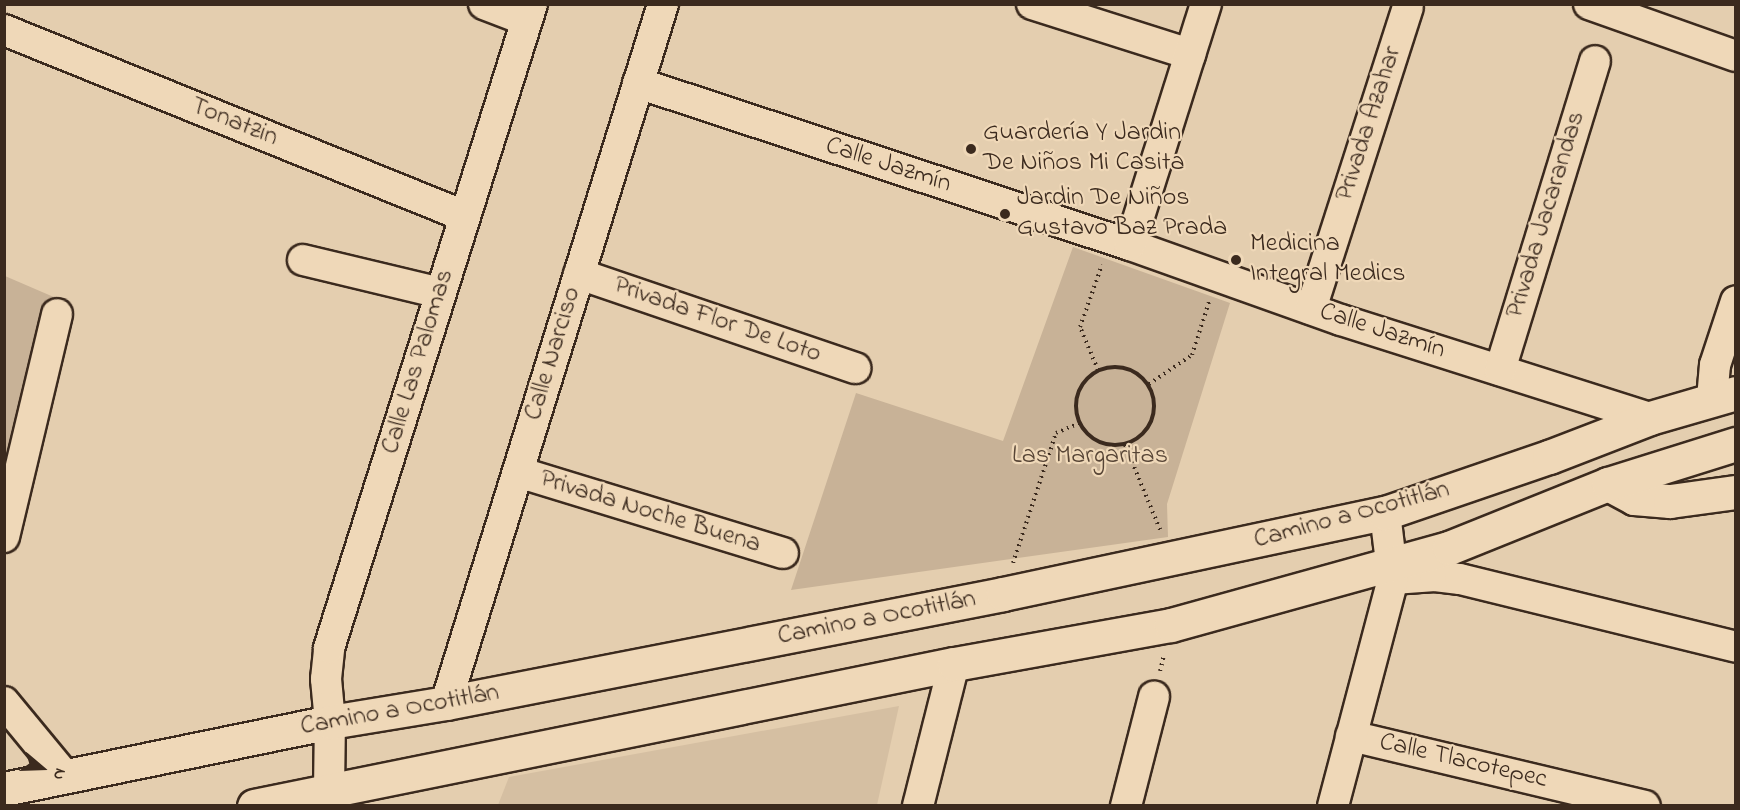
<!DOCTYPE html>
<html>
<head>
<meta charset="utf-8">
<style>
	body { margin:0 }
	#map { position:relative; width:1740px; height:810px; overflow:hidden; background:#e4ceaf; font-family:"Indie Flower",sans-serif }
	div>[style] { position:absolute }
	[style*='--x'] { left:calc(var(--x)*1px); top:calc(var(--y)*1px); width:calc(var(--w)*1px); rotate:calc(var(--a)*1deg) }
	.built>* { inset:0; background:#d5bfa2 }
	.green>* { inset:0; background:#c8b297 }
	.path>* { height:4px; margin-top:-2px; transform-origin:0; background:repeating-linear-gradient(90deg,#3b2a1e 0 1.5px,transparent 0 6px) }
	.path>.ring { margin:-2px; padding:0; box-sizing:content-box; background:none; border:4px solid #3b2a1e; border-radius:50% }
	.roads { filter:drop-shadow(2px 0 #3b2a1e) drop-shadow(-2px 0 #3b2a1e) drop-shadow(0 2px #3b2a1e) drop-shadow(0 -2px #3b2a1e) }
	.minor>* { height:30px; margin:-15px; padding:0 15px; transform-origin:15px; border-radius:15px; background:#efd8b8 }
	.major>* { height:33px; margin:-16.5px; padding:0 16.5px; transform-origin:16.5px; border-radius:16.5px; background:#efd8b8 }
	.dots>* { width:16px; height:16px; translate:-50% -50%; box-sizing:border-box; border:3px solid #efd8b8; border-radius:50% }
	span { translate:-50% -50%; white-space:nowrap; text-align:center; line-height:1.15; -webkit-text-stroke:4.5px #efd8b8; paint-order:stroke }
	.street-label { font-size:26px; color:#3b2a1e }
	.poi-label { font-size:26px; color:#3b2a1e }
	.left { translate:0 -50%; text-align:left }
	.park-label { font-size:26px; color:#574536 }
	.frame { position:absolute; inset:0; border:6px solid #3b2a1e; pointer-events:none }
	.north { position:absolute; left:12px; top:738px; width:60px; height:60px; -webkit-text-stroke:4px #efd8b8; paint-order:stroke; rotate:109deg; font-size:16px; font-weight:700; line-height:24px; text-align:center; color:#3b2a1e }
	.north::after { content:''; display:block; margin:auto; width:21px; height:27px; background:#3b2a1e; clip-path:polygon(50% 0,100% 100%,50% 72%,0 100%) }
</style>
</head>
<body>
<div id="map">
	<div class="built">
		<i style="clip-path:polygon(899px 706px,877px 805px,498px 805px,509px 777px)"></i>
	</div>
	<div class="green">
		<i style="clip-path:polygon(1073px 247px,1230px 303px,1167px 504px,1168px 537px,791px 590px,856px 393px,1003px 441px)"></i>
		<i style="clip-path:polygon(5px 276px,56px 298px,5px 501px)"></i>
	</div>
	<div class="path">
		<i class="ring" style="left:1076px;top:367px;width:74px;height:74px"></i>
		<i style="--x:1098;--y:370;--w:47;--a:-112.7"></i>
		<i style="--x:1080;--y:327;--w:66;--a:-70.5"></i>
		<i style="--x:1149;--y:384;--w:52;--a:-34"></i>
		<i style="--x:1192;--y:355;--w:56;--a:-72.2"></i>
		<i style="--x:1125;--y:445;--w:94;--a:67.5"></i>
		<i style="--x:1013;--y:563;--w:137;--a:-71.7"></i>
		<i style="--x:1056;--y:433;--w:25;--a:-23"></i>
		<i style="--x:1160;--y:671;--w:16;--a:-76"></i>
	</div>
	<div class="roads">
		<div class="minor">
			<i style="--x:484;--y:4;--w:45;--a:20.9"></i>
			<i style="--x:1032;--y:4;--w:166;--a:17.6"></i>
			<i style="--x:1589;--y:4;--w:156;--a:19.5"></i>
			<i style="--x:4;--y:30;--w:496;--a:22"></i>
			<i style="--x:638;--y:83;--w:518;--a:18.23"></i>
			<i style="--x:1130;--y:245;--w:224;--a:19.6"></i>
			<i style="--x:1341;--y:320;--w:324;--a:17.6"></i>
			<i style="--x:1130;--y:245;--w:253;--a:-72.5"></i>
			<i style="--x:303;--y:260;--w:141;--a:13.5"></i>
			<i style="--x:579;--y:274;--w:292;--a:18.8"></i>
			<i style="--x:1311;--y:309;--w:317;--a:-72.2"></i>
			<i style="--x:1500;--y:370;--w:323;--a:-72.9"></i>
			<i style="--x:1712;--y:399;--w:34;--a:-85"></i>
			<i style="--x:1715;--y:365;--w:67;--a:-71.8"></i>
			<i style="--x:518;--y:472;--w:277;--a:17"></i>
			<i style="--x:4;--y:537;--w:229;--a:-76.6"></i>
			<i style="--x:1393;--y:579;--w:42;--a:-4.1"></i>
			<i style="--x:1435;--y:576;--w:25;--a:7"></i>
			<i style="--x:1460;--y:579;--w:284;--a:13.8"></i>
			<i style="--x:4;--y:702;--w:96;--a:50.5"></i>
			<i style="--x:446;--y:703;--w:732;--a:-72.75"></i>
			<i style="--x:1351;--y:736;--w:302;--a:13.4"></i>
			<i style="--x:323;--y:806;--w:17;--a:-69"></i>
			<i style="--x:329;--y:790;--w:68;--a:-89.2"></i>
			<i style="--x:330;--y:722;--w:43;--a:-95.3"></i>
			<i style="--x:326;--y:679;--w:31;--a:-84"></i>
			<i style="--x:329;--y:648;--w:675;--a:-72.5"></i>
			<i style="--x:918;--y:806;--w:146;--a:-75.8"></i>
			<i style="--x:1126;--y:806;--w:113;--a:-75.6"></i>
			<i style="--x:1333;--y:806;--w:235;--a:-75.2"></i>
			<i style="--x:1393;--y:579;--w:66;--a:-96.9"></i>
		</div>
		<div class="major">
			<i style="--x:1608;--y:484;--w:30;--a:28"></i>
			<i style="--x:1634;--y:498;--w:36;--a:5"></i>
			<i style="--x:1670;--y:501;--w:67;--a:-7.8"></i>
			<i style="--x:4;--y:789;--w:333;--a:-11.6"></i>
			<i style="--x:330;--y:722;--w:118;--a:-9.3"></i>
			<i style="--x:446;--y:703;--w:568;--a:-11.07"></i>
			<i style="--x:1003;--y:594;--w:390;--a:-12"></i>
			<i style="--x:1385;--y:513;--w:173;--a:-18.9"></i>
			<i style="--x:1549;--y:457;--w:108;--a:-21.1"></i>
			<i style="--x:1650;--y:418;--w:90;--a:-16.2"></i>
			<i style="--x:254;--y:806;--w:714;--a:-11.47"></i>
			<i style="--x:954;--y:664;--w:220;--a:-10.2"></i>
			<i style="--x:1171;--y:625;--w:288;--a:-15.5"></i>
			<i style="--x:1449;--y:548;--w:171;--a:-21.9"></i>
			<i style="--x:1608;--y:484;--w:134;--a:-17.4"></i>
		</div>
	</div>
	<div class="dots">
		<i style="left:971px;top:149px;background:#3b2a1e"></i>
		<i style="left:1005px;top:214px;background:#3b2a1e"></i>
		<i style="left:1236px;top:260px;background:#3b2a1e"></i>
	</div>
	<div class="street-label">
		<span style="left:234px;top:123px;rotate:22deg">Tonatzin</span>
		<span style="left:1370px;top:124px;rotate:-72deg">Privada Azahar</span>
		<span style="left:888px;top:166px;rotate:18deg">Calle Jazmín</span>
		<span style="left:1547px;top:215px;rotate:-73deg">Privada Jacarandas</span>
		<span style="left:717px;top:321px;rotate:19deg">Privada Flor De Loto</span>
		<span style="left:1382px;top:332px;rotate:18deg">Calle Jazmín</span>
		<span style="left:554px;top:354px;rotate:-73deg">Calle Narciso</span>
		<span style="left:419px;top:362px;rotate:-73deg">Calle Las Palomas</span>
		<span style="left:650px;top:513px;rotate:17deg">Privada Noche Buena</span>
		<span style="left:1352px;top:516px;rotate:-15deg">Camino a Ocotitlán</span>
		<span style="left:877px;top:619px;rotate:-11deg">Camino a Ocotitlán</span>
		<span style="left:400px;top:711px;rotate:-10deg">Camino a Ocotitlán</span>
		<span style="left:1463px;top:762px;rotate:13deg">Calle Tlacotepec</span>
	</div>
	<div class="poi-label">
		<span class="left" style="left:983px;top:149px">Guardería Y Jardin<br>De Niños Mi Casita</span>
		<span class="left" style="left:1017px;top:214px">Jardin De Niños<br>Gustavo Baz Prada</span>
		<span class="left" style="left:1250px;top:260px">Medicina<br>Integral Medics</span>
	</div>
	<div class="park-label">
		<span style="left:1090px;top:457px">Las Margaritas</span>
	</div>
	<div class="frame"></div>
	<div class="north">N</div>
</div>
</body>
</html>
